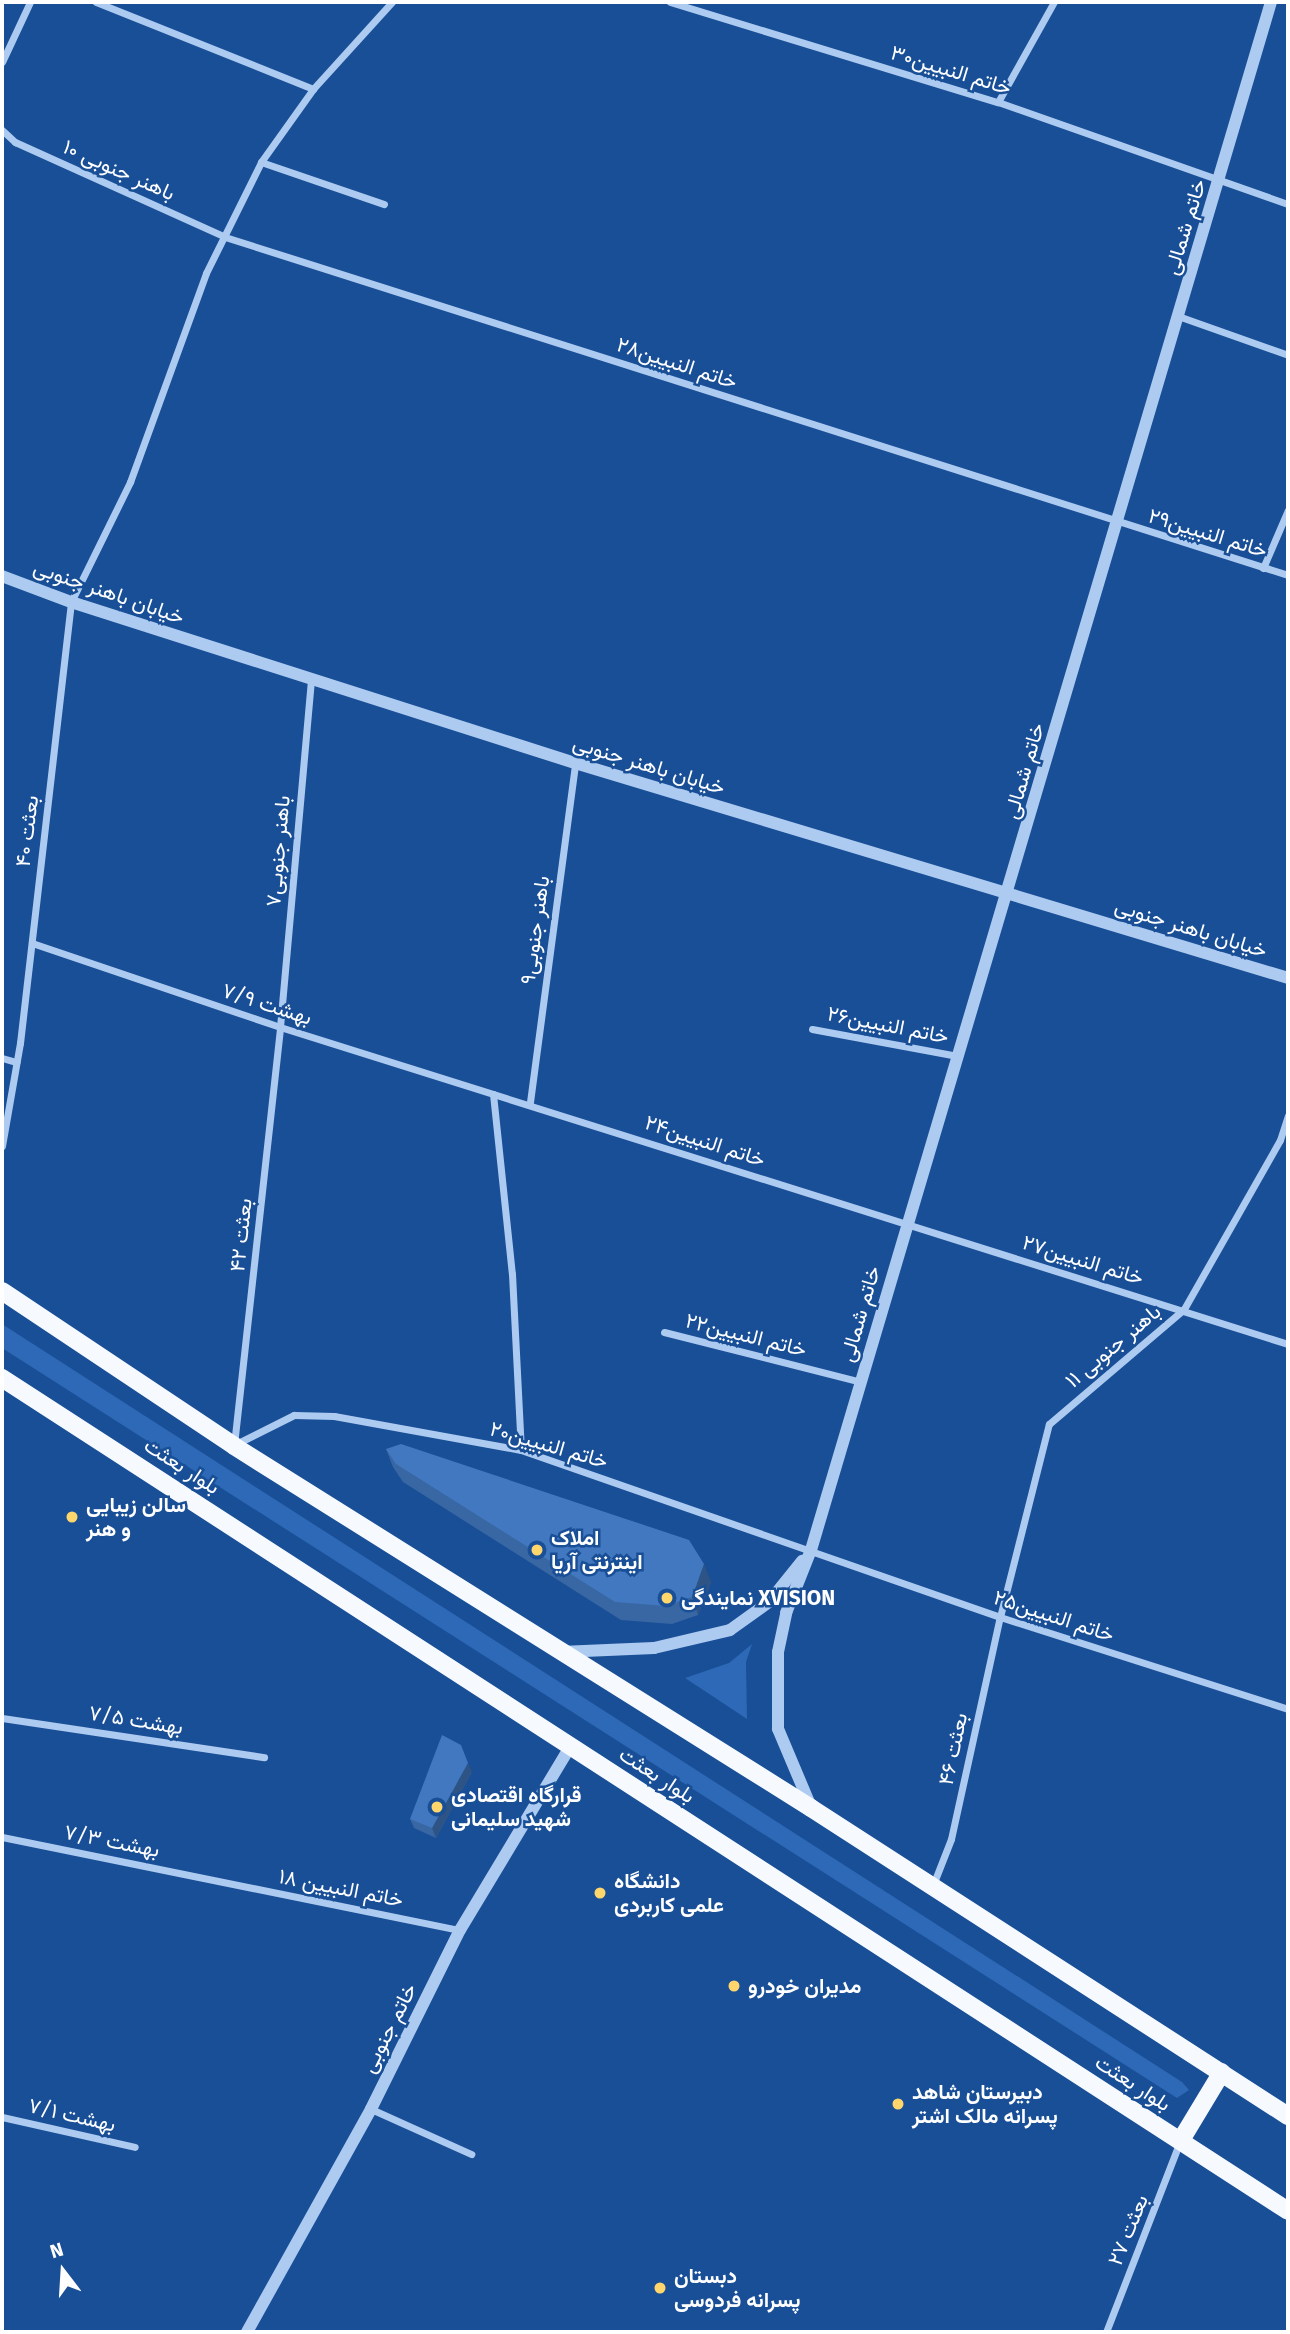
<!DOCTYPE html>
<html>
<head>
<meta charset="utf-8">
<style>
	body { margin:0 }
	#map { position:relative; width:1290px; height:2334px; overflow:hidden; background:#194f97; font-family:"Fira Sans",Vazirmatn,sans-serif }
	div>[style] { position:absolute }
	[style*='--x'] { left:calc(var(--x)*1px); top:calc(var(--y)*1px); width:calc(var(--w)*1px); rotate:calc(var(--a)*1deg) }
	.green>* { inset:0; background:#2d69b6 }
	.minor>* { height:7px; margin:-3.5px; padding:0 3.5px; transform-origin:3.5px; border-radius:3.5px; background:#adcbf1 }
	.tertiary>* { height:12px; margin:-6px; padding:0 6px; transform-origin:6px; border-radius:6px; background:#adcbf1 }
	.primary>* { height:18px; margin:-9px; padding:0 9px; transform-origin:9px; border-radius:9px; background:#f6faff }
	.wall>* { inset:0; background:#3967a4 }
	.shaded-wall>* { inset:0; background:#2e5486 }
	.building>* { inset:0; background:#4278bf }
	.dots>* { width:19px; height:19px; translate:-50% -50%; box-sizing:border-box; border:4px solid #194f97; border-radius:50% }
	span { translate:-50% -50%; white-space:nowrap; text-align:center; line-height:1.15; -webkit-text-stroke:5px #194f97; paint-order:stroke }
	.street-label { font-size:21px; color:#fff }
	.poi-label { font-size:21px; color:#fff; font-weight:700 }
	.left { translate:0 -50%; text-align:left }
	.frame { position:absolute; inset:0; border:4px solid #fff; pointer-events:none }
	.north { position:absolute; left:28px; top:2236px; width:70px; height:70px; -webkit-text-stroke:5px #194f97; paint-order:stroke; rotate:343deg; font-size:19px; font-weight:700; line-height:28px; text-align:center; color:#fff }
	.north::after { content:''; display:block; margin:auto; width:24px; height:32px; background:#fff; clip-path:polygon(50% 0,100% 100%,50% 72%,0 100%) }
</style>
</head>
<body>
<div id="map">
	<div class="green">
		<i style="clip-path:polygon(2px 1324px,1182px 2082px,1189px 2090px,1177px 2098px,2px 1348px)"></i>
		<i style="clip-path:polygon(752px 1644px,746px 1662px,747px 1719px,685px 1678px,729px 1663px)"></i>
	</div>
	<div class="minor">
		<i style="--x:96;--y:2;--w:234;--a:21.8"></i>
		<i style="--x:670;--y:2;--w:343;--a:17"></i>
		<i style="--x:998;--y:102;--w:307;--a:19.4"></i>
		<i style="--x:2;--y:62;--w:66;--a:-65"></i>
		<i style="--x:998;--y:102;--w:115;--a:-60.8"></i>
		<i style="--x:2;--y:130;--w:18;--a:43"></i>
		<i style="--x:15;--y:142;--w:230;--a:24.3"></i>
		<i style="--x:225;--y:237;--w:1115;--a:17.64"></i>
		<i style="--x:261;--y:162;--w:130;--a:18.9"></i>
		<i style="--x:1178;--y:316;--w:117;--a:19.5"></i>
		<i style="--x:1263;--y:568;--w:63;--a:-66.7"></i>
		<i style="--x:32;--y:943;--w:262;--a:18.7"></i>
		<i style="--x:280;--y:1027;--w:1057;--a:17.46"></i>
		<i style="--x:812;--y:1029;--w:148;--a:10.5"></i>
		<i style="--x:2;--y:1058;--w:15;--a:16"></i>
		<i style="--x:493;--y:1094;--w:181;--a:84"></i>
		<i style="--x:512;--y:1274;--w:176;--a:87.1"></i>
		<i style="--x:530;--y:1102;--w:342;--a:-82.4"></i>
		<i style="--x:2;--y:1146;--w:105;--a:-80.1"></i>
		<i style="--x:20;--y:1043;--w:444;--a:-83.4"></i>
		<i style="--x:71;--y:602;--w:134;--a:-63.8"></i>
		<i style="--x:130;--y:482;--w:222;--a:-70"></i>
		<i style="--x:206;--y:273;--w:124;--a:-63.6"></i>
		<i style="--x:261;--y:162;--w:90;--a:-54.5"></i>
		<i style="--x:313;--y:89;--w:118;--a:-47.8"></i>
		<i style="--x:664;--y:1332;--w:203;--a:14.2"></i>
		<i style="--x:234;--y:1445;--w:67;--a:-26.6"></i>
		<i style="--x:294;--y:1415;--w:40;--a:1.4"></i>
		<i style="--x:334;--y:1416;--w:190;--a:10.3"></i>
		<i style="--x:521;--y:1450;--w:507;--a:19.22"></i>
		<i style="--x:1000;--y:1617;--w:302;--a:17.7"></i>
		<i style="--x:234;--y:1445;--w:421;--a:-83.7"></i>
		<i style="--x:280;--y:1027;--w:351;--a:-84.9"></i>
		<i style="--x:2;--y:1718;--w:265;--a:8.5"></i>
		<i style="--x:2;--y:1837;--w:467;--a:11.5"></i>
		<i style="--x:933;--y:1885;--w:49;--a:-68.6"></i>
		<i style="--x:951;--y:1839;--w:227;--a:-77.6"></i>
		<i style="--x:1000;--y:1617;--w:199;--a:-75.8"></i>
		<i style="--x:1049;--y:1424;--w:177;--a:-40.4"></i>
		<i style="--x:1184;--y:1309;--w:194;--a:-60.4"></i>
		<i style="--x:1280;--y:1140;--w:26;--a:-72"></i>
		<i style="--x:371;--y:2109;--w:110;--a:24.2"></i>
		<i style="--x:2;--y:2117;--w:136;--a:12.7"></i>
		<i style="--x:1106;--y:2332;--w:205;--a:-68.8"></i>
	</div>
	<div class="tertiary">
		<i style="--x:2;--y:576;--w:74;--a:20.6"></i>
		<i style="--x:71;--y:602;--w:529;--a:17.72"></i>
		<i style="--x:575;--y:763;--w:745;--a:16.78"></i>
		<i style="--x:561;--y:1652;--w:93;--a:-2.5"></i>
		<i style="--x:654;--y:1648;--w:78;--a:-13.3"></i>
		<i style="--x:730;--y:1630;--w:48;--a:-35.7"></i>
		<i style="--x:769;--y:1602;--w:53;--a:-51.2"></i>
		<i style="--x:811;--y:1807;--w:85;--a:-112.9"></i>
		<i style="--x:778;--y:1729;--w:77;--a:-90"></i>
		<i style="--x:778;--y:1652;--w:40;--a:-78"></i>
		<i style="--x:786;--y:1613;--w:68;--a:-68.4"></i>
		<i style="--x:811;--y:1550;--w:1615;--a:-73.45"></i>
		<i style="--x:247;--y:2332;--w:255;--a:-60.9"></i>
		<i style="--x:371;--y:2109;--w:200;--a:-63.6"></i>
		<i style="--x:460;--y:1930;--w:216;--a:-59"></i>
	</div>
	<div class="primary">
		<i style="--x:2;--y:1291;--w:279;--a:33.7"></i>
		<i style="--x:234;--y:1446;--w:681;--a:32.1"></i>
		<i style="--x:811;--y:1808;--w:568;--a:32.85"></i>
		<i style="--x:2;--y:1378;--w:1532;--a:32.93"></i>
		<i style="--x:1181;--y:2140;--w:79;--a:-58.9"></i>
	</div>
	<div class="wall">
		<i style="clip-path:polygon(386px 1449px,711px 1582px,698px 1615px,672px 1624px,621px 1620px,403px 1482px,393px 1467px)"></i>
		<i style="clip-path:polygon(472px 1772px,436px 1838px,414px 1828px,410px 1819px)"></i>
	</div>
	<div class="shaded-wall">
		<i style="clip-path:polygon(704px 1564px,711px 1582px,698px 1615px,692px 1597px)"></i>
		<i style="clip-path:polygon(468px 1763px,472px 1772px,436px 1838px,432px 1828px)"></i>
	</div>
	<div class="building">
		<i style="clip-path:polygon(401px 1444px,689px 1540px,704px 1564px,692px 1597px,666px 1606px,615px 1602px,396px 1464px,386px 1449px)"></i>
		<i style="clip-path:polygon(442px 1735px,461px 1745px,468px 1763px,432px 1828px,410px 1819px)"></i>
	</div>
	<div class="dots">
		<i style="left:72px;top:1517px;background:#ffd66c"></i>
		<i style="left:537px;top:1550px;background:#ffd66c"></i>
		<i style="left:667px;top:1598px;background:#ffd66c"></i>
		<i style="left:437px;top:1807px;background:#ffd66c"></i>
		<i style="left:600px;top:1893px;background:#ffd66c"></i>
		<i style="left:734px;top:1986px;background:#ffd66c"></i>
		<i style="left:898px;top:2104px;background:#ffd66c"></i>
		<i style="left:660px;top:2288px;background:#ffd66c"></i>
	</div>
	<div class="street-label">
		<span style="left:951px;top:70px;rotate:17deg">خاتم النبیین۳۰</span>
		<span style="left:119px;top:170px;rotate:24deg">باهنر جنوبی ۱۰</span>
		<span style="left:1185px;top:227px;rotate:-73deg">خاتم شمالی</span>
		<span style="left:677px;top:363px;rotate:18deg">خاتم النبیین۲۸</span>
		<span style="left:1208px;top:533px;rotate:17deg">خاتم النبیین۲۹</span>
		<span style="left:109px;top:592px;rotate:19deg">خیابان باهنر جنوبی</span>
		<span style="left:649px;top:765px;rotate:17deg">خیابان باهنر جنوبی</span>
		<span style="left:1024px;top:771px;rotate:-74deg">خاتم شمالی</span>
		<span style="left:27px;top:831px;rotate:-83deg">بعثت ۴۰</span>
		<span style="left:278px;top:851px;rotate:-85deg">باهنر جنوبی۷</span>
		<span style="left:1191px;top:928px;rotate:17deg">خیابان باهنر جنوبی</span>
		<span style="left:535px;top:930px;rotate:-82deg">باهنر جنوبی۹</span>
		<span style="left:267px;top:1004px;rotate:18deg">بهشت ۷/۹</span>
		<span style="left:888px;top:1025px;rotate:11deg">خاتم النبیین۲۶</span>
		<span style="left:705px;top:1141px;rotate:18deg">خاتم النبیین۲۴</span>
		<span style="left:241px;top:1235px;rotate:-84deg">بعثت ۴۲</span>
		<span style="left:1083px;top:1260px;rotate:17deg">خاتم النبیین۲۷</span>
		<span style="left:860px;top:1314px;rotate:-74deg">خاتم شمالی</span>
		<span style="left:746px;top:1335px;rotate:14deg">خاتم النبیین۲۲</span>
		<span style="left:1113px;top:1346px;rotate:-40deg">باهنر جنوبی ۱۱</span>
		<span style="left:549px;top:1445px;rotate:16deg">خاتم النبیین۲۰</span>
		<span style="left:182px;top:1466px;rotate:33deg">بلوار بعثت</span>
		<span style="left:1054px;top:1616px;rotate:18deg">خاتم النبیین۲۵</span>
		<span style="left:136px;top:1720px;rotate:9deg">بهشت ۷/۵</span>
		<span style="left:953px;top:1749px;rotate:-78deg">بعثت ۴۶</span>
		<span style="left:657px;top:1775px;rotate:33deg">بلوار بعثت</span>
		<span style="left:112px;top:1841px;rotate:11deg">بهشت ۷/۳</span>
		<span style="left:341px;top:1888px;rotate:11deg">خاتم النبیین ۱۸</span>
		<span style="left:389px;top:2028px;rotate:-63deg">خاتم جنوبی</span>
		<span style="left:1133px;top:2083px;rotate:33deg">بلوار بعثت</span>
		<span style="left:72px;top:2115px;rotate:13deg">بهشت ۷/۱</span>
		<span style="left:1128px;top:2230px;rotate:-68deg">بعثت ۲۷</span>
	</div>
	<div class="poi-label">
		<span class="left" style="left:86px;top:1517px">سالن زیبایی<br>و هنر</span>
		<span class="left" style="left:551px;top:1550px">املاک<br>اینترنتی آریا</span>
		<span class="left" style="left:681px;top:1598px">نمایندگی XVISION</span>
		<span class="left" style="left:451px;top:1807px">قرارگاه اقتصادی<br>شهید سلیمانی</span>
		<span class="left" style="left:614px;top:1893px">دانشگاه<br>علمی کاربردی</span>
		<span class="left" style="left:748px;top:1986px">مدیران خودرو</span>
		<span class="left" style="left:912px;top:2104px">دبیرستان شاهد<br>پسرانه مالک اشتر</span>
		<span class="left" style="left:674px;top:2288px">دبستان<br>پسرانه فردوسی</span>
	</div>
	<div class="frame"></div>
	<div class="north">N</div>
</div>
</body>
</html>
